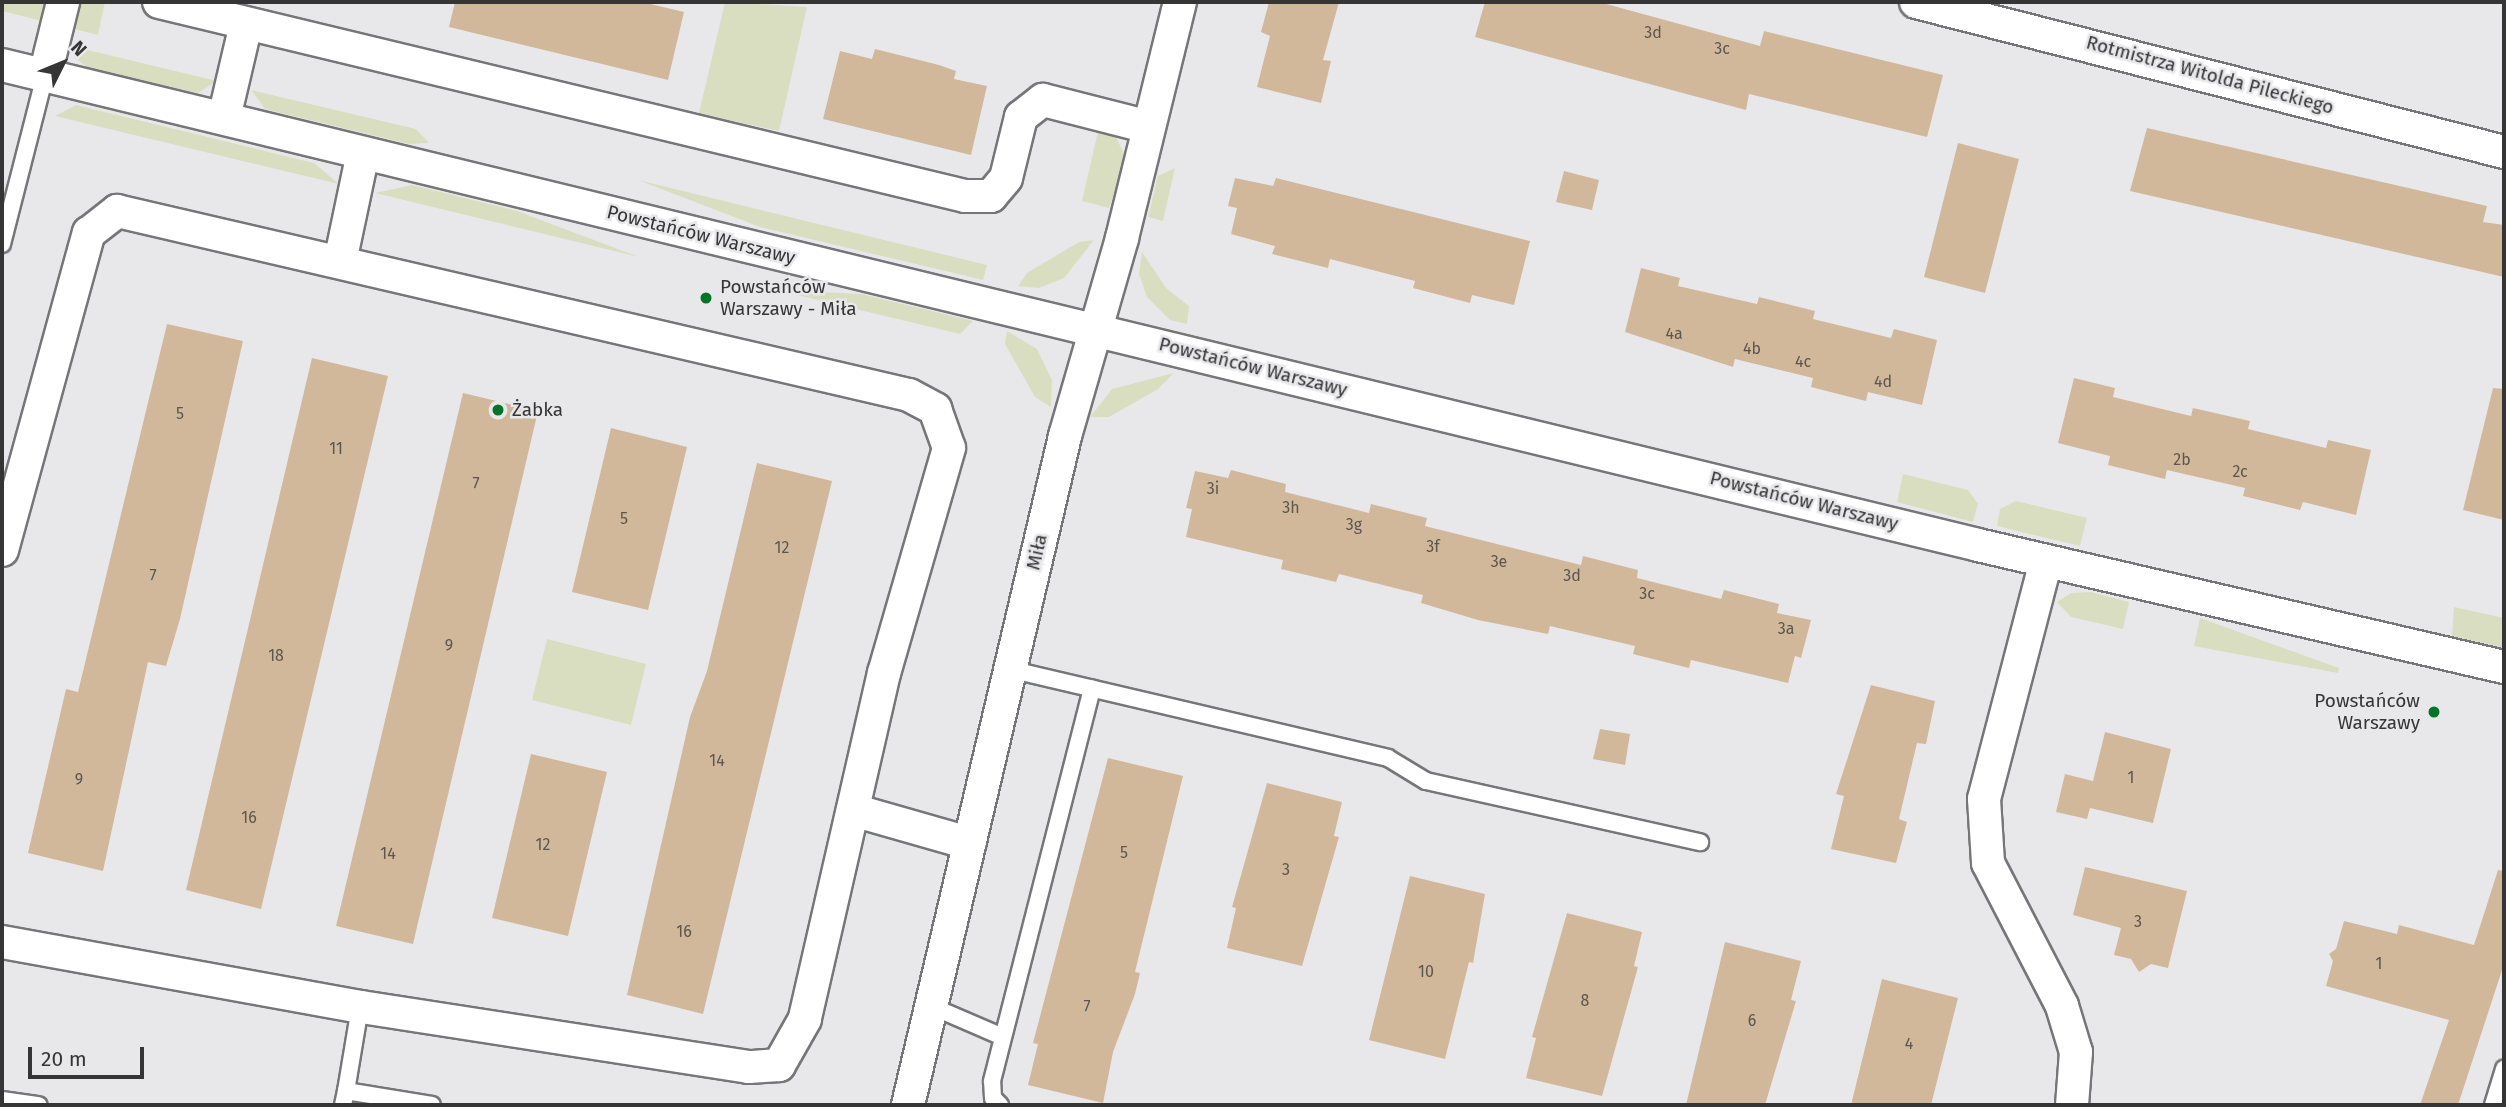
<!DOCTYPE html>
<html>
<head>
<meta charset="utf-8">
<style>
	body { margin:0 }
	#map { position:relative; width:2506px; height:1107px; overflow:hidden; background:#e8e8eb; font-family:"Fira Sans",sans-serif }
	div>[style] { position:absolute }
	[style*='--x'] { left:calc(var(--x)*1px); top:calc(var(--y)*1px); width:calc(var(--w)*1px); rotate:calc(var(--a)*1deg) }
	.green>* { inset:0; background:#dadec1 }
	.building>* { inset:0; background:#d2b89b }
	.roads { filter:drop-shadow(2px 0 #757678) drop-shadow(-2px 0 #757678) drop-shadow(0 2px #757678) drop-shadow(0 -2px #757678) }
	.service>* { height:16px; margin:-8px; padding:0 8px; transform-origin:8px; border-radius:8px; background:#fff }
	.minor>* { height:32px; margin:-16px; padding:0 16px; transform-origin:16px; border-radius:16px; background:#fff }
	.dots>* { width:19px; height:19px; translate:-50% -50%; box-sizing:border-box; border:4px solid #e8e8eb; border-radius:50% }
	span { translate:-50% -50%; white-space:nowrap; text-align:center; line-height:1.15; -webkit-text-stroke:5px #e8e8eb; paint-order:stroke }
	.number-label { font-size:16px; color:#5c564f }
	.number-label span { -webkit-text-stroke-width:0 }
	.street-label { font-size:19px; color:#353536 }
	.poi-label { font-size:19px; color:#353536 }
	.left { translate:0 -50%; text-align:left }
	.right { translate:-100% -50%; text-align:right }
	.frame { position:absolute; inset:0; border:4px solid #353536; pointer-events:none }
	.north { position:absolute; left:28px; top:28px; width:70px; height:70px; -webkit-text-stroke:5px #e8e8eb; paint-order:stroke; rotate:47deg; font-size:19px; font-weight:700; line-height:28px; text-align:center; color:#353536 }
	.north::after { content:''; display:block; margin:auto; width:24px; height:32px; background:#353536; clip-path:polygon(50% 0,100% 100%,50% 72%,0 100%) }
	.scale { position:absolute; left:28px; top:1047px; width:116px; height:32px; box-sizing:border-box; border:4px solid #353536; border-top:0; padding-left:9px; font-size:21px; line-height:24px; white-space:nowrap; color:#353536; -webkit-text-stroke:5px #e8e8eb; paint-order:stroke }
</style>
</head>
<body>
<div id="map">
	<div class="green">
		<i style="clip-path:polygon(2px 2px,105px 2px,98px 35px,2px 11px)"></i>
		<i style="clip-path:polygon(725px 2px,807px 7px,779px 131px,699px 113px)"></i>
		<i style="clip-path:polygon(71px 46px,217px 81px,198px 93px,90px 69px,75px 58px)"></i>
		<i style="clip-path:polygon(251px 90px,416px 129px,429px 143px,409px 144px,265px 109px)"></i>
		<i style="clip-path:polygon(76px 105px,314px 163px,339px 184px,55px 116px)"></i>
		<i style="clip-path:polygon(1099px 127px,1117px 139px,1126px 158px,1109px 208px,1082px 201px)"></i>
		<i style="clip-path:polygon(1175px 168px,1163px 221px,1148px 217px,1158px 176px)"></i>
		<i style="clip-path:polygon(638px 180px,987px 265px,983px 280px,760px 227px)"></i>
		<i style="clip-path:polygon(412px 185px,517px 211px,639px 257px,375px 193px)"></i>
		<i style="clip-path:polygon(1094px 240px,1064px 278px,1039px 288px,1018px 286px,1027px 273px,1079px 242px)"></i>
		<i style="clip-path:polygon(1142px 252px,1166px 288px,1189px 306px,1187px 324px,1170px 320px,1147px 297px,1139px 274px)"></i>
		<i style="clip-path:polygon(776px 290px,861px 294px,973px 321px,960px 334px)"></i>
		<i style="clip-path:polygon(1007px 331px,1037px 349px,1052px 380px,1051px 407px,1035px 397px,1005px 344px)"></i>
		<i style="clip-path:polygon(1174px 373px,1158px 389px,1109px 417px,1090px 417px,1112px 389px)"></i>
		<i style="clip-path:polygon(1903px 474px,1968px 490px,1978px 504px,1973px 522px,1897px 502px)"></i>
		<i style="clip-path:polygon(2016px 501px,2087px 518px,2080px 546px,1997px 526px,2000px 509px)"></i>
		<i style="clip-path:polygon(2091px 592px,2129px 602px,2123px 629px,2071px 617px,2057px 602px,2071px 593px)"></i>
		<i style="clip-path:polygon(2454px 607px,2504px 618px,2504px 648px,2452px 636px)"></i>
		<i style="clip-path:polygon(2200px 618px,2339px 668px,2338px 673px,2194px 646px)"></i>
		<i style="clip-path:polygon(547px 639px,646px 664px,631px 725px,532px 700px)"></i>
	</div>
	<div class="building">
		<i style="clip-path:polygon(455px 2px,642px 2px,684px 12px,668px 80px,449px 27px)"></i>
		<i style="clip-path:polygon(1269px 2px,1339px 2px,1323px 60px,1331px 61px,1321px 103px,1257px 87px,1270px 36px,1261px 32px)"></i>
		<i style="clip-path:polygon(1485px 2px,1599px 2px,1760px 46px,1764px 31px,1943px 75px,1927px 137px,1749px 94px,1746px 110px,1475px 37px)"></i>
		<i style="clip-path:polygon(875px 49px,939px 65px,956px 71px,954px 79px,987px 86px,971px 155px,823px 119px,840px 51px,872px 59px)"></i>
		<i style="clip-path:polygon(2147px 128px,2487px 206px,2483px 222px,2504px 225px,2504px 277px,2130px 191px)"></i>
		<i style="clip-path:polygon(1958px 143px,2019px 159px,1985px 293px,1924px 277px)"></i>
		<i style="clip-path:polygon(1564px 171px,1599px 180px,1592px 210px,1556px 202px)"></i>
		<i style="clip-path:polygon(1235px 178px,1273px 186px,1276px 178px,1530px 241px,1514px 305px,1472px 295px,1470px 303px,1413px 288px,1415px 281px,1330px 259px,1328px 268px,1272px 254px,1275px 246px,1231px 234px,1237px 208px,1228px 206px)"></i>
		<i style="clip-path:polygon(1641px 268px,1680px 278px,1678px 286px,1757px 304px,1759px 297px,1815px 311px,1813px 319px,1891px 338px,1894px 329px,1937px 340px,1922px 405px,1868px 392px,1866px 401px,1811px 387px,1813px 378px,1735px 359px,1733px 367px,1625px 332px)"></i>
		<i style="clip-path:polygon(167px 324px,243px 341px,180px 619px,166px 666px,148px 662px,103px 871px,28px 853px,66px 689px,78px 692px)"></i>
		<i style="clip-path:polygon(312px 358px,388px 376px,261px 909px,186px 890px)"></i>
		<i style="clip-path:polygon(2074px 378px,2115px 388px,2113px 397px,2191px 416px,2193px 408px,2250px 421px,2248px 429px,2326px 448px,2328px 440px,2371px 450px,2356px 515px,2303px 502px,2300px 510px,2243px 496px,2245px 488px,2167px 470px,2165px 479px,2108px 465px,2110px 456px,2058px 443px)"></i>
		<i style="clip-path:polygon(2493px 388px,2504px 389px,2504px 520px,2463px 510px)"></i>
		<i style="clip-path:polygon(463px 393px,538px 411px,413px 944px,336px 926px)"></i>
		<i style="clip-path:polygon(611px 428px,687px 447px,648px 610px,572px 592px)"></i>
		<i style="clip-path:polygon(757px 463px,832px 481px,703px 1014px,627px 995px,690px 717px,707px 671px)"></i>
		<i style="clip-path:polygon(1231px 470px,1286px 484px,1285px 492px,1369px 513px,1371px 504px,1427px 518px,1425px 526px,1581px 565px,1583px 556px,1638px 570px,1637px 578px,1721px 599px,1724px 590px,1779px 604px,1777px 613px,1811px 620px,1801px 658px,1795px 656px,1788px 683px,1691px 660px,1689px 668px,1633px 654px,1635px 646px,1550px 626px,1548px 634px,1478px 620px,1421px 603px,1423px 595px,1339px 574px,1336px 582px,1281px 569px,1283px 560px,1186px 537px,1192px 509px,1186px 508px,1195px 471px,1228px 478px)"></i>
		<i style="clip-path:polygon(1871px 685px,1935px 701px,1926px 744px,1917px 743px,1899px 819px,1907px 822px,1896px 863px,1831px 849px,1844px 796px,1836px 794px)"></i>
		<i style="clip-path:polygon(1600px 729px,1630px 734px,1625px 765px,1593px 759px)"></i>
		<i style="clip-path:polygon(2105px 732px,2171px 749px,2153px 823px,2090px 808px,2087px 819px,2056px 812px,2065px 774px,2093px 781px)"></i>
		<i style="clip-path:polygon(531px 754px,607px 772px,568px 936px,492px 918px)"></i>
		<i style="clip-path:polygon(1108px 758px,1183px 776px,1135px 972px,1140px 973px,1135px 994px,1113px 1052px,1103px 1103px,1028px 1085px,1038px 1044px,1033px 1043px)"></i>
		<i style="clip-path:polygon(1267px 783px,1342px 802px,1334px 836px,1339px 837px,1302px 966px,1227px 948px,1236px 908px,1232px 907px)"></i>
		<i style="clip-path:polygon(2085px 867px,2187px 891px,2168px 968px,2151px 964px,2139px 972px,2131px 959px,2114px 955px,2121px 928px,2073px 915px)"></i>
		<i style="clip-path:polygon(2498px 870px,2504px 871px,2504px 964px,2458px 1105px,2420px 1105px,2449px 1020px,2326px 986px,2333px 961px,2329px 954px,2336px 949px,2344px 921px,2397px 934px,2399px 925px,2474px 945px)"></i>
		<i style="clip-path:polygon(1410px 876px,1485px 894px,1473px 963px,1469px 962px,1445px 1059px,1369px 1040px)"></i>
		<i style="clip-path:polygon(1567px 913px,1642px 932px,1634px 966px,1638px 967px,1602px 1096px,1526px 1078px,1536px 1038px,1532px 1037px)"></i>
		<i style="clip-path:polygon(1725px 942px,1801px 961px,1791px 1000px,1796px 1001px,1765px 1105px,1686px 1105px)"></i>
		<i style="clip-path:polygon(1882px 979px,1958px 998px,1931px 1105px,1851px 1105px)"></i>
	</div>
	<div class="roads">
		<div class="service">
			<i style="--x:2;--y:244;--w:174;--a:-75.7"></i>
			<i style="--x:1009;--y:669;--w:389;--a:13.2"></i>
			<i style="--x:1388;--y:758;--w:44;--a:31.2"></i>
			<i style="--x:1426;--y:781;--w:281;--a:12.6"></i>
			<i style="--x:931;--y:1006;--w:78;--a:23.3"></i>
			<i style="--x:346;--y:1091;--w:85;--a:-80.5"></i>
			<i style="--x:2;--y:1100;--w:37;--a:8"></i>
			<i style="--x:343;--y:1105;--w:14;--a:-78"></i>
			<i style="--x:346;--y:1091;--w:87;--a:9.2"></i>
			<i style="--x:1000;--y:1105;--w:10;--a:-135"></i>
			<i style="--x:993;--y:1098;--w:17;--a:-93"></i>
			<i style="--x:992;--y:1081;--w:405;--a:-75.7"></i>
			<i style="--x:2493;--y:1105;--w:38;--a:-73"></i>
		</div>
		<div class="minor">
			<i style="--x:159;--y:2;--w:829;--a:13.53"></i>
			<i style="--x:965;--y:196;--w:26;--a:0"></i>
			<i style="--x:991;--y:196;--w:23;--a:-50"></i>
			<i style="--x:1006;--y:178;--w:63;--a:-76.2"></i>
			<i style="--x:1021;--y:117;--w:28;--a:-38"></i>
			<i style="--x:1043;--y:100;--w:109;--a:14.3"></i>
			<i style="--x:1916;--y:2;--w:607;--a:14.31"></i>
			<i style="--x:2;--y:65;--w:2033;--a:13.65"></i>
			<i style="--x:1978;--y:545;--w:540;--a:13.06"></i>
			<i style="--x:45;--y:75;--w:75;--a:-76.1"></i>
			<i style="--x:224;--y:118;--w:97;--a:-76.8"></i>
			<i style="--x:340;--y:262;--w:111;--a:-78.1"></i>
			<i style="--x:2;--y:550;--w:329;--a:-74.7"></i>
			<i style="--x:89;--y:233;--w:36;--a:-38"></i>
			<i style="--x:117;--y:211;--w:813;--a:13.08"></i>
			<i style="--x:909;--y:395;--w:30;--a:28"></i>
			<i style="--x:935;--y:409;--w:41;--a:70.3"></i>
			<i style="--x:949;--y:448;--w:234;--a:106.1"></i>
			<i style="--x:884;--y:673;--w:355;--a:102.9"></i>
			<i style="--x:805;--y:1019;--w:53;--a:119.5"></i>
			<i style="--x:779;--y:1065;--w:30;--a:176"></i>
			<i style="--x:749;--y:1067;--w:394;--a:-171.2"></i>
			<i style="--x:360;--y:1007;--w:364;--a:-169.7"></i>
			<i style="--x:2046;--y:561;--w:246;--a:104.6"></i>
			<i style="--x:1984;--y:799;--w:64;--a:86.4"></i>
			<i style="--x:1988;--y:863;--w:161;--a:62.6"></i>
			<i style="--x:2062;--y:1006;--w:48;--a:73.1"></i>
			<i style="--x:2076;--y:1052;--w:53;--a:94.3"></i>
			<i style="--x:853;--y:810;--w:121;--a:15.9"></i>
			<i style="--x:908;--y:1105;--w:687;--a:-76.79"></i>
			<i style="--x:1065;--y:436;--w:206;--a:-73.9"></i>
			<i style="--x:1122;--y:238;--w:243;--a:-76.2"></i>
		</div>
	</div>
	<div class="dots">
		<i style="left:706px;top:298px;background:#037428"></i>
		<i style="left:498px;top:410px;background:#037428"></i>
		<i style="left:2434px;top:712px;background:#037428"></i>
	</div>
	<div class="number-label">
		<span style="left:1653px;top:33px">3d</span>
		<span style="left:1722px;top:49px">3c</span>
		<span style="left:1674px;top:334px">4a</span>
		<span style="left:1752px;top:349px">4b</span>
		<span style="left:1803px;top:362px">4c</span>
		<span style="left:1883px;top:382px">4d</span>
		<span style="left:180px;top:414px">5</span>
		<span style="left:336px;top:449px">11</span>
		<span style="left:2182px;top:460px">2b</span>
		<span style="left:2240px;top:472px">2c</span>
		<span style="left:476px;top:484px">7</span>
		<span style="left:1213px;top:489px">3i</span>
		<span style="left:1291px;top:508px">3h</span>
		<span style="left:624px;top:519px">5</span>
		<span style="left:1354px;top:525px">3g</span>
		<span style="left:1433px;top:547px">3f</span>
		<span style="left:782px;top:548px">12</span>
		<span style="left:1499px;top:562px">3e</span>
		<span style="left:153px;top:576px">7</span>
		<span style="left:1572px;top:576px">3d</span>
		<span style="left:1647px;top:594px">3c</span>
		<span style="left:1786px;top:629px">3a</span>
		<span style="left:449px;top:646px">9</span>
		<span style="left:276px;top:656px">18</span>
		<span style="left:717px;top:761px">14</span>
		<span style="left:2131px;top:778px">1</span>
		<span style="left:79px;top:780px">9</span>
		<span style="left:249px;top:818px">16</span>
		<span style="left:543px;top:845px">12</span>
		<span style="left:1124px;top:853px">5</span>
		<span style="left:388px;top:854px">14</span>
		<span style="left:1286px;top:870px">3</span>
		<span style="left:2138px;top:922px">3</span>
		<span style="left:684px;top:932px">16</span>
		<span style="left:2379px;top:964px">1</span>
		<span style="left:1426px;top:972px">10</span>
		<span style="left:1585px;top:1001px">8</span>
		<span style="left:1087px;top:1007px">7</span>
		<span style="left:1752px;top:1021px">6</span>
		<span style="left:1909px;top:1044px">4</span>
	</div>
	<div class="street-label">
		<span style="left:2210px;top:75px;rotate:15deg">Rotmistrza Witolda Pileckiego</span>
		<span style="left:701px;top:235px;rotate:14deg">Powstańców Warszawy</span>
		<span style="left:1253px;top:367px;rotate:14deg">Powstańców Warszawy</span>
		<span style="left:1804px;top:501px;rotate:14deg">Powstańców Warszawy</span>
		<span style="left:1037px;top:552px;rotate:-77deg">Miła</span>
	</div>
	<div class="poi-label">
		<span class="left" style="left:720px;top:298px">Powstańców<br>Warszawy - Miła</span>
		<span class="left" style="left:512px;top:410px">Żabka</span>
		<span class="right" style="left:2420px;top:712px">Powstańców<br>Warszawy</span>
	</div>
	<div class="frame"></div>
	<div class="north">N</div>
	<div class="scale">20 m</div>
</div>
</body>
</html>
